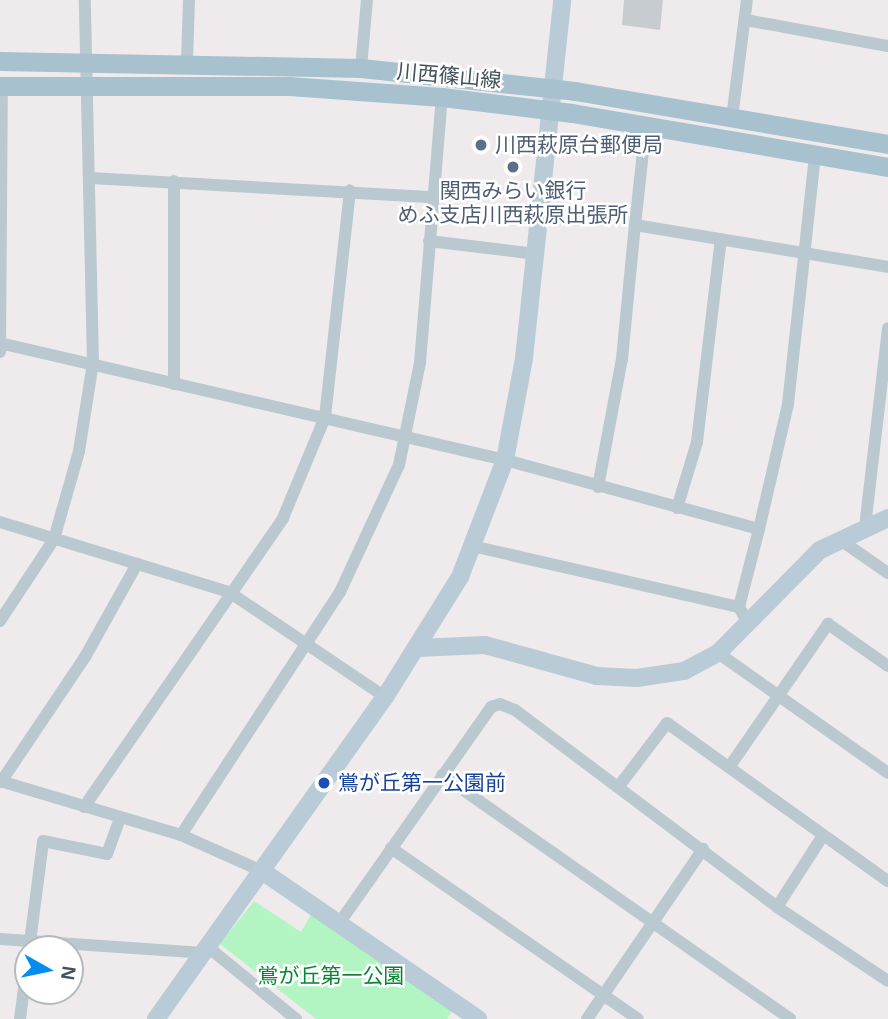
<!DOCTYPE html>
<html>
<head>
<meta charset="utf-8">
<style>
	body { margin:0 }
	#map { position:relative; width:888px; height:1019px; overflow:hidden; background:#efebec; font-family:Arial,"Noto Sans JP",sans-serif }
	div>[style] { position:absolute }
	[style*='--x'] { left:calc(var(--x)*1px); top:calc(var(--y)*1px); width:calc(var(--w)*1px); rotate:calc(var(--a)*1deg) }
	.green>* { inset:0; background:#b2f4c2 }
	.building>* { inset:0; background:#c7ccd1 }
	.street>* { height:12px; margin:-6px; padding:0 6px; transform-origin:6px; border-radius:6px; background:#bac9d0 }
	.secondary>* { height:18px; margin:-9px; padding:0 9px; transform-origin:9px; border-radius:9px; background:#b9cbd6 }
	.primary>* { height:19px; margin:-9.5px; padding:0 9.5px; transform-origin:9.5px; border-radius:9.5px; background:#a7c1cf }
	.dots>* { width:19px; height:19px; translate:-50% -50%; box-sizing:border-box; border:4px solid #fff; border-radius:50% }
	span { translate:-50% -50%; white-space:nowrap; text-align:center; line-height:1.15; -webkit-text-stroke:5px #fff; paint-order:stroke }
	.street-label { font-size:21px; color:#42535b }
	.service-label { font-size:21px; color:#4e5e75 }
	.left { translate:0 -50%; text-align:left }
	.transit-label { font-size:21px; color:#164399 }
	.park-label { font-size:21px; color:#0b8436 }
	.north { position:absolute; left:14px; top:935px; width:70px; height:70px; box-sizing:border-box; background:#fff; border:2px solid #b3babd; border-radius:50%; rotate:99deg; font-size:19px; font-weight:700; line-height:28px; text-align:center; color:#42535b }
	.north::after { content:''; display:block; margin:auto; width:24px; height:32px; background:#038df1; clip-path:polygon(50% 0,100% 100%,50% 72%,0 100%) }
</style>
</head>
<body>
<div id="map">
	<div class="green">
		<i style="clip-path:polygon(254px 901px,301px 932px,313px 911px,453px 1010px,447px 1019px,316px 1019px,220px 944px)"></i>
	</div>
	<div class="building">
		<i style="clip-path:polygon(624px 0,663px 0,660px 30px,622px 25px)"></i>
	</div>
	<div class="street">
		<i style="--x:746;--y:20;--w:144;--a:10.4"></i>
		<i style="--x:187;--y:61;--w:61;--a:-88.1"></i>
		<i style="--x:361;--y:68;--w:68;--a:-85"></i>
		<i style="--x:732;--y:118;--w:119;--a:-82.8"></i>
		<i style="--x:646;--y:124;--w:102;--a:96.2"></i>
		<i style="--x:635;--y:225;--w:256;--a:9.4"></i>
		<i style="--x:90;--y:178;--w:344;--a:3.2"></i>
		<i style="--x:429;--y:241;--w:108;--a:6.9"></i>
		<i style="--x:0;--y:343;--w:518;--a:13.04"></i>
		<i style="--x:505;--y:460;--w:263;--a:15.2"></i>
		<i style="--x:759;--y:529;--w:81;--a:104.4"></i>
		<i style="--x:739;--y:607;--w:18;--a:61"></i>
		<i style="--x:0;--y:352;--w:266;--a:-89.6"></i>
		<i style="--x:174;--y:384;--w:203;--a:-90"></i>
		<i style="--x:598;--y:487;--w:130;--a:-79.4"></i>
		<i style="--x:622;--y:359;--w:135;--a:-84.5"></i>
		<i style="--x:677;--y:508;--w:69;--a:-73.1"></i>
		<i style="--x:697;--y:442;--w:204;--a:-83.3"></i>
		<i style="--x:0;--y:522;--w:239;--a:17"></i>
		<i style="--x:229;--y:592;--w:188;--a:33.9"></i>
		<i style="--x:865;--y:527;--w:200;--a:-83.4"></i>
		<i style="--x:759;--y:529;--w:128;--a:-76.9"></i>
		<i style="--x:788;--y:404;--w:250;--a:-83.8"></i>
		<i style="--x:839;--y:539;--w:60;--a:34.8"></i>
		<i style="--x:472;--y:546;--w:274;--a:12.9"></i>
		<i style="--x:0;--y:621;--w:98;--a:-56.6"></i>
		<i style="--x:54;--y:539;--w:91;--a:-74.1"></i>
		<i style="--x:79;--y:451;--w:89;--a:-81"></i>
		<i style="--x:93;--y:363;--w:363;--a:-91.3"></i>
		<i style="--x:718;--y:653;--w:208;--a:35.2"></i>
		<i style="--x:730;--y:766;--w:173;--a:-55.4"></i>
		<i style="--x:828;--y:624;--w:73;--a:35"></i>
		<i style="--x:442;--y:775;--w:425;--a:35"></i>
		<i style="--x:0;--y:781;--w:189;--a:16.6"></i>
		<i style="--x:181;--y:835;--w:89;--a:24"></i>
		<i style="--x:1;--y:782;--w:151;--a:-56.1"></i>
		<i style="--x:85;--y:657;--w:107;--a:-60.8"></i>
		<i style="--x:619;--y:786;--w:79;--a:-52.7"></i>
		<i style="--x:667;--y:723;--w:272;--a:35.6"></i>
		<i style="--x:84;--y:807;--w:351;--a:-55.4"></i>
		<i style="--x:283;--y:518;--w:109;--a:-67.4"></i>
		<i style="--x:325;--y:417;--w:228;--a:-83.7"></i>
		<i style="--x:181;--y:835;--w:290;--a:-56.8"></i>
		<i style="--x:340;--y:592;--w:140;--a:-65.1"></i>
		<i style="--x:399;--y:465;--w:104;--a:-78.4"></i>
		<i style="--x:420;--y:363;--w:267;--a:-85.3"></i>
		<i style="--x:391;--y:848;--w:300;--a:34.7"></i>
		<i style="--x:777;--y:907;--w:83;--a:-57.3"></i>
		<i style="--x:340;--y:922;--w:263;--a:-54.9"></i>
		<i style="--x:491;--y:707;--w:9;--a:-18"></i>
		<i style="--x:500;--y:704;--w:16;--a:22"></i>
		<i style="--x:515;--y:710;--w:328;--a:36.9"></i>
		<i style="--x:777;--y:907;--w:133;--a:33.7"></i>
		<i style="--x:0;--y:939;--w:204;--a:3.9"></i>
		<i style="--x:208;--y:947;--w:114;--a:39.3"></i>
		<i style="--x:20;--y:1019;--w:179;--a:-82.6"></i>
		<i style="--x:43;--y:841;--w:65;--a:11.5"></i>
		<i style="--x:107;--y:854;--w:38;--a:-70"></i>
		<i style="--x:587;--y:1019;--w:206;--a:-55.7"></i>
	</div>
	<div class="secondary">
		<i style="--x:418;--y:648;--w:67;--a:-2.6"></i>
		<i style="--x:485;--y:645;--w:116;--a:15.5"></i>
		<i style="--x:597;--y:676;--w:40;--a:2.9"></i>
		<i style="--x:637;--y:678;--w:48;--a:-8.5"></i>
		<i style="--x:684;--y:671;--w:38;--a:-28"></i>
		<i style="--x:718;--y:653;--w:145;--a:-45.3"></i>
		<i style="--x:820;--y:550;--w:75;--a:-25.2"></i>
		<i style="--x:262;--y:871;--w:262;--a:34.4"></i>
		<i style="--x:156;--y:1019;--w:395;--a:-54.6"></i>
		<i style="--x:385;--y:697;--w:142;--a:-58"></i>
		<i style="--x:460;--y:577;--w:125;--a:-69"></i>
		<i style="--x:505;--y:460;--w:104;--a:-79.4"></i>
		<i style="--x:524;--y:358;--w:360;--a:-83.9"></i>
	</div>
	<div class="primary">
		<i style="--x:0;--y:61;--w:361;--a:1.1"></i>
		<i style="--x:361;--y:68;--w:215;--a:6.1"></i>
		<i style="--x:575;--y:91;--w:317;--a:9.6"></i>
		<i style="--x:0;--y:86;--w:289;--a:0"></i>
		<i style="--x:289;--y:86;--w:153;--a:4.1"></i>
		<i style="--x:442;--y:97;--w:131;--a:7"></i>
		<i style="--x:572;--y:113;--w:321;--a:9.7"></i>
	</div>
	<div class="dots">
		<i style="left:481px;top:145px;background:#5c6f8a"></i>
		<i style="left:513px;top:167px;background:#5c6f8a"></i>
		<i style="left:324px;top:783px;background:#1a4fb4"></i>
	</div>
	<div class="street-label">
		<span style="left:449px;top:76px;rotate:5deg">川西篠山線</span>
	</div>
	<div class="service-label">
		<span class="left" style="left:495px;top:145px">川西萩原台郵便局</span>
		<span style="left:513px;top:203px">関西みらい銀行<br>めふ支店川西萩原出張所</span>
	</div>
	<div class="transit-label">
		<span class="left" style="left:338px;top:783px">鴬が丘第一公園前</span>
	</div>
	<div class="park-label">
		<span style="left:331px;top:976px">鴬が丘第一公園</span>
	</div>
	<div class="north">N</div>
</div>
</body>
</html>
